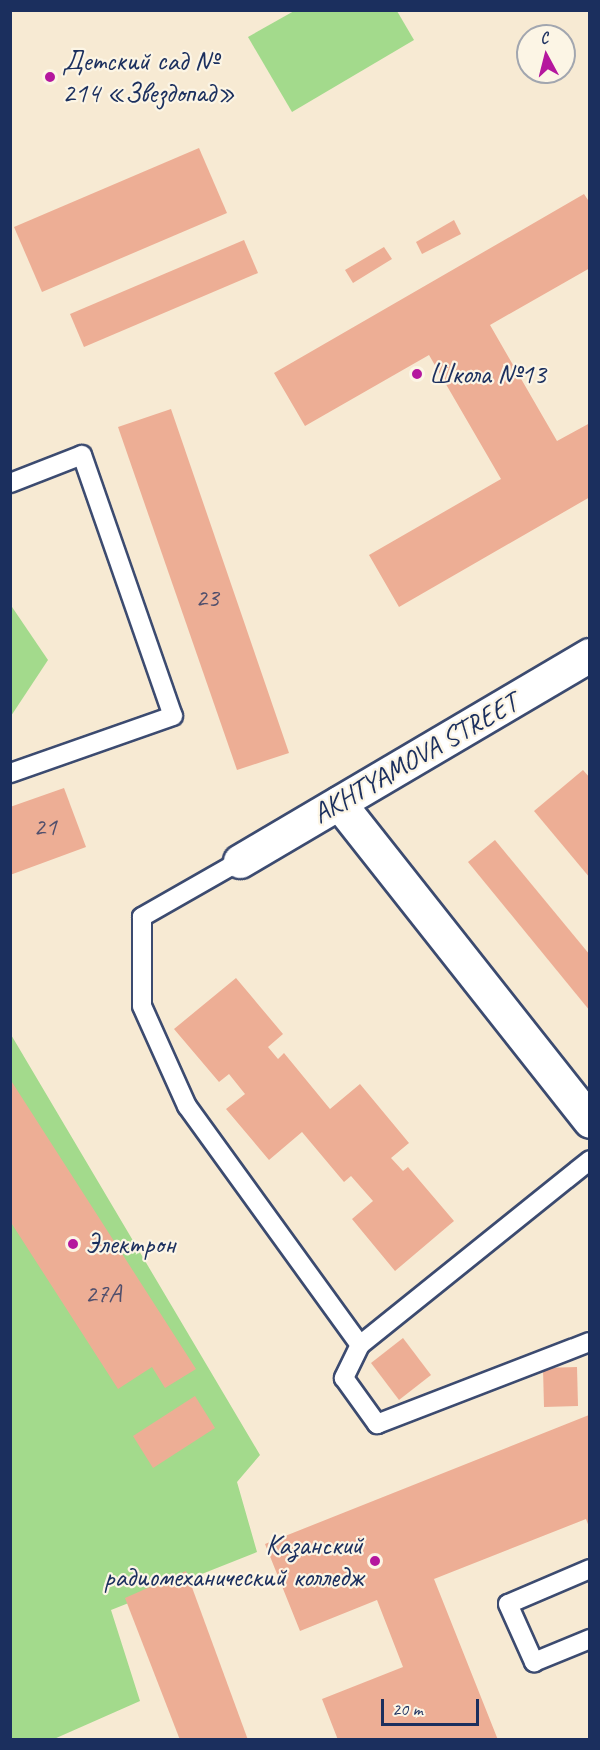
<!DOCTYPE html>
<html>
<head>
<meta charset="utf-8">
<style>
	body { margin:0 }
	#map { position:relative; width:600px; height:1750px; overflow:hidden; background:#f7ead3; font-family:Caveat,sans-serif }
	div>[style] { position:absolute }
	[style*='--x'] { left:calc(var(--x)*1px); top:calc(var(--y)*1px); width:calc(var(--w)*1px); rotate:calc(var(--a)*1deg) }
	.green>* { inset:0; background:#a3da8c }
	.building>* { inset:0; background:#edae95 }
	.roads { filter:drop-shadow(2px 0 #3c4b70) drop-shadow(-2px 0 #3c4b70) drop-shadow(0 2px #3c4b70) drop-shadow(0 -2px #3c4b70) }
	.service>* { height:18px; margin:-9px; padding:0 9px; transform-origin:9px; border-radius:9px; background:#fff }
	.minor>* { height:33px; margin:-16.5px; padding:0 16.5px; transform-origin:16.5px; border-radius:16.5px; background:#fff }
	.dots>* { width:16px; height:16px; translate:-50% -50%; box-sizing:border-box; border:3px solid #fcf5e5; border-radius:50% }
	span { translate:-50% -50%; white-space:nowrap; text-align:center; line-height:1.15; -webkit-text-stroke:4.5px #fcf5e5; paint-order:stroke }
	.number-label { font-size:26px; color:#504f6c }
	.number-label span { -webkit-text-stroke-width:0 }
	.poi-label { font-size:28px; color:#1b2f5e }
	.left { translate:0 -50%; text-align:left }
	.right { translate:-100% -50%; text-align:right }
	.street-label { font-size:28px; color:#1b2f5e }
	.frame { position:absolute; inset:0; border:12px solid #1b2f5e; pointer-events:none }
	.north { position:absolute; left:516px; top:24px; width:60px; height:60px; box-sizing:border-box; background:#fcf5e5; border:2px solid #a2a6af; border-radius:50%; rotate:353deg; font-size:16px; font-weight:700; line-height:24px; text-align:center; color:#1b2f5e }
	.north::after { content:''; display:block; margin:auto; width:21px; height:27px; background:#b5179e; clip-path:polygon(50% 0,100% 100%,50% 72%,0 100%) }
	.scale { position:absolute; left:381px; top:1699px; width:98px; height:27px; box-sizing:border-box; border:3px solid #1b2f5e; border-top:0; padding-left:8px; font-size:18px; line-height:21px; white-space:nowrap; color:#1b2f5e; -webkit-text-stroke:4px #fcf5e5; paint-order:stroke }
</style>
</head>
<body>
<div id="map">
	<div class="green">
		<i style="clip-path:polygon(397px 11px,414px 40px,292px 112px,248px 37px,294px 11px)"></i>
		<i style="clip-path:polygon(10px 604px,48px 660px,11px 716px,10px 716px)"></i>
		<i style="clip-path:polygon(10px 1033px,260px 1455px,237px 1482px,257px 1552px,111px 1610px,140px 1701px,54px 1739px,11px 1739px)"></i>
	</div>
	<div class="building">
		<i style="clip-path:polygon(199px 148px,227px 213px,42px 292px,14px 227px)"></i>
		<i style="clip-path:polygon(584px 194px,590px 203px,590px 268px,490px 325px,557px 441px,590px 423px,590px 497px,399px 607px,369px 555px,501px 479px,429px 355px,305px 426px,274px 373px)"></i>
		<i style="clip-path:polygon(454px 220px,461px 234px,422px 254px,416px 242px)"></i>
		<i style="clip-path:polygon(244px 240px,258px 273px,84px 347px,70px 314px)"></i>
		<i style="clip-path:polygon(384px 247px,392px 259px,353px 283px,345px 270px)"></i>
		<i style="clip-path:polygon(171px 409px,289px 753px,237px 770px,118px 427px)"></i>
		<i style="clip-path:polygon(583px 770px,590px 778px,590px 878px,534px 811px)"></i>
		<i style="clip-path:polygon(64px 788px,86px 847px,10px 875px,10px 807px)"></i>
		<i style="clip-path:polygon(495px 840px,590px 955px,590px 1011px,468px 862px)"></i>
		<i style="clip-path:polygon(236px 978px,283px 1034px,268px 1047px,278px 1059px,284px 1053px,330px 1109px,360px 1084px,409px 1143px,391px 1158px,403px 1171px,408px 1167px,454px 1221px,395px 1271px,352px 1219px,373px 1201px,351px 1176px,344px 1182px,302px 1132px,269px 1160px,226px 1109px,245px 1094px,229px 1074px,219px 1082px,174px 1029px)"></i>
		<i style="clip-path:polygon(10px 1079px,196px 1369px,165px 1388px,152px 1367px,118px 1389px,10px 1221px)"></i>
		<i style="clip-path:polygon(403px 1338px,431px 1375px,399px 1400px,371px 1363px)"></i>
		<i style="clip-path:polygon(577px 1367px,578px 1406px,544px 1407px,543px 1368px)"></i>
		<i style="clip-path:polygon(195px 1396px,215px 1428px,153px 1468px,133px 1436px)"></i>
		<i style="clip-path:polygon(589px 1415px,589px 1527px,586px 1519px,434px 1579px,498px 1740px,338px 1740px,322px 1699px,403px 1667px,377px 1600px,300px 1631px,265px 1544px)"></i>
		<i style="clip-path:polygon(186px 1571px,248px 1740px,180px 1740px,125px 1598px)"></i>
	</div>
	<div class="roads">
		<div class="service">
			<i style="--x:10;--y:483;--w:77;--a:-21.3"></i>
			<i style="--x:82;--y:455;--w:276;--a:70.8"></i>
			<i style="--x:173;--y:716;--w:173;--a:160.7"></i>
			<i style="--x:240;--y:861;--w:113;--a:150.3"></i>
			<i style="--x:142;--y:917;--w:89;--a:90"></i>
			<i style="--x:142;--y:1006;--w:110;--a:65.8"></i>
			<i style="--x:187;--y:1106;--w:295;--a:54.1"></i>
			<i style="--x:360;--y:1345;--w:37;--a:116"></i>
			<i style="--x:344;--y:1378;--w:57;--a:54.3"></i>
			<i style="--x:377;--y:1424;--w:228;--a:-21.1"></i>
			<i style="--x:360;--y:1345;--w:295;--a:-38.8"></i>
			<i style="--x:590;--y:1569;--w:89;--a:156.9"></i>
			<i style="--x:508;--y:1604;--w:64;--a:65.9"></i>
			<i style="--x:534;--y:1662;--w:61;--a:-22.3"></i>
		</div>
		<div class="minor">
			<i style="--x:339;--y:803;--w:405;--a:51.7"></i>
			<i style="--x:240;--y:861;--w:406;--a:-30.5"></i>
		</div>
	</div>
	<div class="dots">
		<i style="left:50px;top:77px;background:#b5179e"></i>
		<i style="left:417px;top:374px;background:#b5179e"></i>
		<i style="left:73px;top:1244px;background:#b5179e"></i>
		<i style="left:375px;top:1561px;background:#b5179e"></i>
	</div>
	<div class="number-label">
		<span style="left:207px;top:598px">23</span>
		<span style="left:45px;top:827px">21</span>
		<span style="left:103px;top:1294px">27А</span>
	</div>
	<div class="poi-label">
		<span class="left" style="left:62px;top:77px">Детский сад №<br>214 «Звездопад»</span>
		<span class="left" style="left:429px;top:374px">Школа №13</span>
		<span class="left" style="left:85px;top:1244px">Электрон</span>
		<span class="right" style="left:363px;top:1561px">Казанский<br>радиомеханический колледж</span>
	</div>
	<div class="street-label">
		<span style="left:415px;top:758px;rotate:-30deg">AKHTYAMOVA STREET</span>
	</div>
	<div class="frame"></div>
	<div class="north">С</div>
	<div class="scale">20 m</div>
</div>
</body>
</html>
